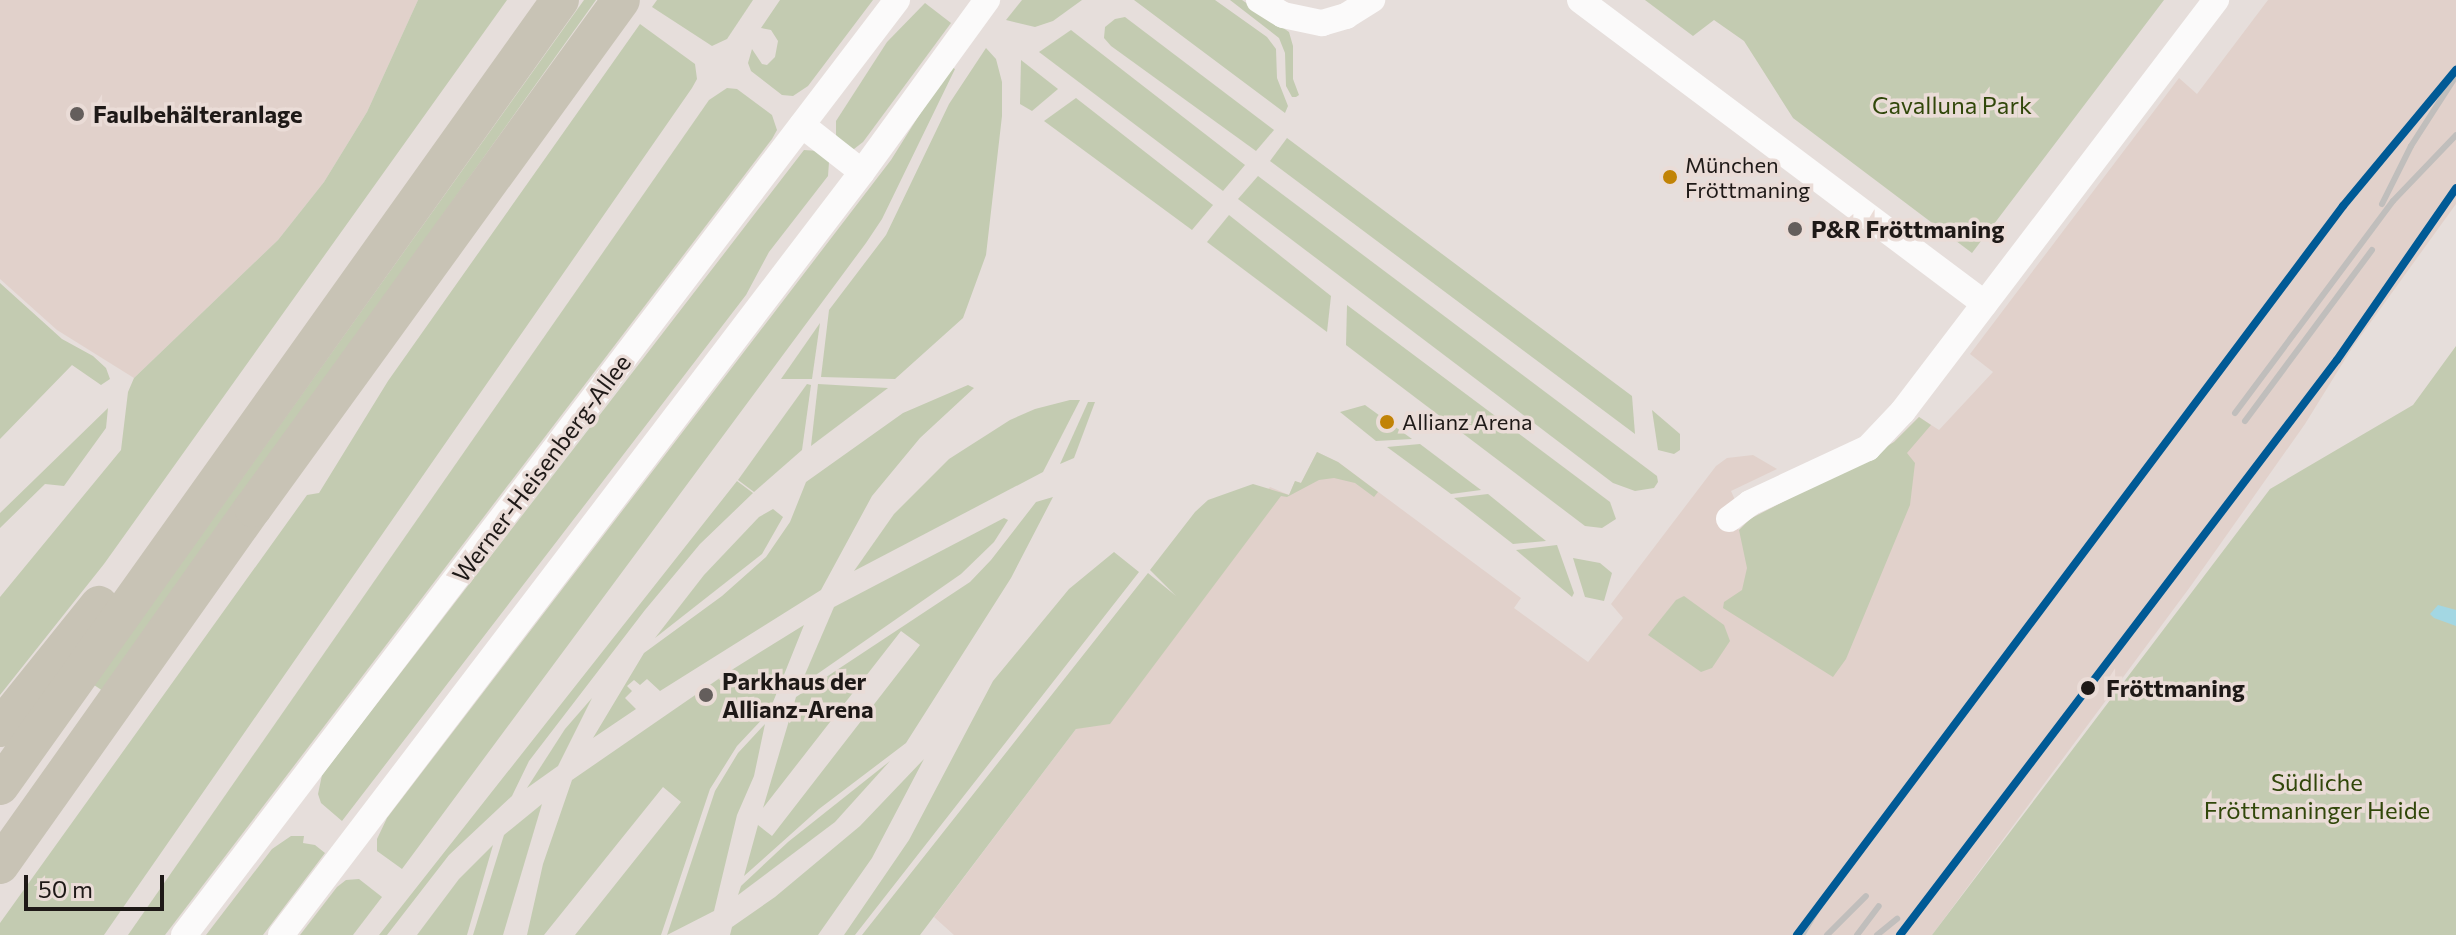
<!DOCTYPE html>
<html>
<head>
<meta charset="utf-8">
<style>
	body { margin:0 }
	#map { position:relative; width:2456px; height:935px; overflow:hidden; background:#e6dedb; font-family:Commissioner,sans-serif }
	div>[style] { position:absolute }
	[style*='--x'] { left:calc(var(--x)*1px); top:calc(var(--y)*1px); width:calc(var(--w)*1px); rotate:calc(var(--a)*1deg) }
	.built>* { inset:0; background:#e1d1cb }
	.green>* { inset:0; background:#c3cbb1 }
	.water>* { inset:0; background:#a3d7e3 }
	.minor>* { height:26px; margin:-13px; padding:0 13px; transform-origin:13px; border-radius:13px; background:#fbfafa }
	.highway>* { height:38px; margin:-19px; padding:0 19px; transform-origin:19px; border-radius:19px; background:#c8c3b5 }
	.rail>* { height:6px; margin:-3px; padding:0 3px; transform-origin:3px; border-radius:3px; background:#c0bebc }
	.metro-1>* { height:8px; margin:-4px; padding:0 4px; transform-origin:4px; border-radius:4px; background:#005a96 }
	.dots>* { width:22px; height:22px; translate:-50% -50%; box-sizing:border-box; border:4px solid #eadcd7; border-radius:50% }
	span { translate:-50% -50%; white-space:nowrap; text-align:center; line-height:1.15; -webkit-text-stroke:7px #eadcd7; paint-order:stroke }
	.bus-label { font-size:22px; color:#1e1917 }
	.left { translate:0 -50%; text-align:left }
	.park-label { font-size:24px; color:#31470a }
	.poi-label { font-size:24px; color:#1e1917; font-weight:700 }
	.street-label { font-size:24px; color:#1e1917 }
	.stop-label { font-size:24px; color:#1e1917; font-weight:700 }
	.scale { position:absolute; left:24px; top:875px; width:140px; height:36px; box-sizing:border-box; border:4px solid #1e1917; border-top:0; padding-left:10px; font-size:24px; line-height:28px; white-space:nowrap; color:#1e1917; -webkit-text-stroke:6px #eadcd7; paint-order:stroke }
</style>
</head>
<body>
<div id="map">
	<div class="built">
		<i style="clip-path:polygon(0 0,418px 0,367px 112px,324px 182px,278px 240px,134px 378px,57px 330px,0 279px)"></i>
		<i style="clip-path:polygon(2268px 0,2456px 0,2456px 204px,2352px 348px,2305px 424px,2190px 587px,1932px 935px,954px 935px,934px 917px,1178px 594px,1270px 487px,1289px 495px,1295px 481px,1301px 483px,1317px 452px,1338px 462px,1521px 598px,1514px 608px,1588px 662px,1623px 618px,1611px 604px,1716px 466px,1727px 458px,1753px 455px,1777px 469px,1731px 491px,1735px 500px,1722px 509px,1739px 530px,1750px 519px,1868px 458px,1894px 442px,1919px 417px,1939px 430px,1993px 372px,1970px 354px,2179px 78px,2197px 94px)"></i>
	</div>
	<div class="green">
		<i style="clip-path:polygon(418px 0,507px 0,104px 564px,0 695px,0 597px,121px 450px,128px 392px,134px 378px,278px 240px,324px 182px,367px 112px)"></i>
		<i style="clip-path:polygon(584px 0,596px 0,103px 691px,94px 685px)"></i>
		<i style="clip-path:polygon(657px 0,753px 0,727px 39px,712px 46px,652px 7px)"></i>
		<i style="clip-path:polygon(780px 0,873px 0,808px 86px,793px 96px,782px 95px,751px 71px,748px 63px,752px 49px,762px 64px,767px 65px,775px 57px,778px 41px,771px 30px,761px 28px)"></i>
		<i style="clip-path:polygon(1022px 0,1082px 0,1053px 21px,1035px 27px,1006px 20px)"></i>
		<i style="clip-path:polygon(1134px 0,1215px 0,1267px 37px,1276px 49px,1277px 78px,1288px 106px,1285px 113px)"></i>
		<i style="clip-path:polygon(1230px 0,1242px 0,1289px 32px,1293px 46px,1293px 79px,1299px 95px,1296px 97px,1292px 97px,1286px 86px,1285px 53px,1279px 38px)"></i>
		<i style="clip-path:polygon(1645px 0,2164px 0,1972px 253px,1793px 118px,1744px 41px,1714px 20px,1693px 36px)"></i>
		<i style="clip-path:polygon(925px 3px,951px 23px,863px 142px,854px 149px,843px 147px,836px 135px,836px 121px,887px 42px)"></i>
		<i style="clip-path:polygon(1125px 17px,1274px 130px,1256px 151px,1111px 46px,1104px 38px,1105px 27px,1115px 19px)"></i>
		<i style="clip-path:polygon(640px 24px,695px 64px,697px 79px,692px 88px,104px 935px,0 935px,0 923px,307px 495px,319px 493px,388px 381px)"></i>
		<i style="clip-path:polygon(1071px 30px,1245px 165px,1223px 191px,1039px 52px)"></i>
		<i style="clip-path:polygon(986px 48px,996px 59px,1002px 82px,1002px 116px,986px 255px,963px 318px,895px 379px,821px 377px,829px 310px,886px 235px,949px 104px)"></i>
		<i style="clip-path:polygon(1021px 60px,1058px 89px,1032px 111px,1020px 104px)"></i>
		<i style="clip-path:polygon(950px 66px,955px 69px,882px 219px,866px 243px,402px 869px,377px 851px,377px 839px,387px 818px,891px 160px)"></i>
		<i style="clip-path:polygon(727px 88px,737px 89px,772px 115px,777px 130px,772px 139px,165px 935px,128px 935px,709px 100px)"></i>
		<i style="clip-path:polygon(1076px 98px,1213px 205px,1192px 230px,1044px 121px)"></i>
		<i style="clip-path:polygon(1287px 138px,1632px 396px,1635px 434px,1270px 161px)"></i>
		<i style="clip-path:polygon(804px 150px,818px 151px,829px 162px,828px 176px,769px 252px,746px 295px,342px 821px,321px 803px,318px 794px,322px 775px)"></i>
		<i style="clip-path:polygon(1258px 176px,1657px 476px,1658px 482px,1654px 488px,1635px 491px,1613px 483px,1238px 199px)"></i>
		<i style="clip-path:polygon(1229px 215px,1331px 296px,1327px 332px,1207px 242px)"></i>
		<i style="clip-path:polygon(0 283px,62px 339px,93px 356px,106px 368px,110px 379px,101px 385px,72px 365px,0 439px)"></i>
		<i style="clip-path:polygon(1347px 305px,1610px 502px,1616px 519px,1602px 528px,1585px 526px,1346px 345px)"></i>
		<i style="clip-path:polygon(820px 323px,812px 379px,781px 379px)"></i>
		<i style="clip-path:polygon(2456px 346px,2456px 935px,1932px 935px,2270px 489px,2413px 405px)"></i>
		<i style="clip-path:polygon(807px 384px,811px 385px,802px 450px,754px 492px,738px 480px)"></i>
		<i style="clip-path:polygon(818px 384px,888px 388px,811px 446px)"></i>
		<i style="clip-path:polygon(968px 385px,974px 388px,920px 438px,872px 496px,821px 590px,660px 691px,647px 679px,640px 685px,634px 680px,627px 686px,632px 691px,625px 698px,636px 709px,593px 738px,644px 653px,722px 596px,766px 557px,790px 522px,806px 482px,903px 413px)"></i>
		<i style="clip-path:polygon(1070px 400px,1080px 400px,1043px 472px,854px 571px,894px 514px,949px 459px,1010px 420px,1035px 409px)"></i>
		<i style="clip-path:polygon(1088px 402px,1095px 402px,1074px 458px,1060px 464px)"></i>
		<i style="clip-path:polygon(1365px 405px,1412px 439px,1376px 441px,1340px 412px)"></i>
		<i style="clip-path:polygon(108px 408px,106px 428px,64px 486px,45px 484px,0 528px,0 513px)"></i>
		<i style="clip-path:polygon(1652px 410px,1680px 434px,1680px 450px,1674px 454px,1658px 450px)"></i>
		<i style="clip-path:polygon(1919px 417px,1931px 425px,1907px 453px,1915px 463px,1910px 505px,1846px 659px,1833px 677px,1723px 608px,1724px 602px,1742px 590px,1747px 568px,1739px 530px,1750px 519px,1868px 458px,1894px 442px)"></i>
		<i style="clip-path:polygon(1420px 444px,1481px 490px,1451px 494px,1387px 447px)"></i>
		<i style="clip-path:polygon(1317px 452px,1338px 462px,1378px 492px,1374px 497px,1355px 483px,1334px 478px,1319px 480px,1287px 497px,1281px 496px,1110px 724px,1076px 729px,920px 935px,862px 935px,1148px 573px,1176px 596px,1150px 570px,1195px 512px,1208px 500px,1253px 484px,1289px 495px,1295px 481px,1301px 483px)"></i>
		<i style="clip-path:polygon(737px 481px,753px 493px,700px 544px,645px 610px,529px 761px,512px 796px,449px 855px,387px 935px,379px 935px)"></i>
		<i style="clip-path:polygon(1488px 494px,1546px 541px,1513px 544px,1454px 498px)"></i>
		<i style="clip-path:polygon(1053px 497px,1011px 578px,906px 743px,819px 809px,744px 876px,758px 825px,772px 836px,920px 645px,901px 631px,763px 808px,796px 697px,970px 582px,991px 560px,1036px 502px)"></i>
		<i style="clip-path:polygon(773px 509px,783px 517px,762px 554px,655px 638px,704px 575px,759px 517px)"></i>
		<i style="clip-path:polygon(1004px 518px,1008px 520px,994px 542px,961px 574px,800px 686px,834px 607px)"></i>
		<i style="clip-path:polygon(1557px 545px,1574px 593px,1572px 597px,1516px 550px)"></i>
		<i style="clip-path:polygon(1114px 552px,1139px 572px,855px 935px,844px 935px,909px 840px,993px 681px,1069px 589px)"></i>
		<i style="clip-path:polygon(1573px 558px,1600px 563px,1612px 573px,1604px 601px,1585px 597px)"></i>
		<i style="clip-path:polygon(1684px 596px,1724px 625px,1730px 641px,1712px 668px,1701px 672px,1648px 635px,1676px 600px)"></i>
		<i style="clip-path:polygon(804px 625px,769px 712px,737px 746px,710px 789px,661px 935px,575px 935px,681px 802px,663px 787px,544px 935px,527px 935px,543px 864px,572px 780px,730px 671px)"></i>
		<i style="clip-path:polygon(592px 698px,558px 766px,527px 788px,565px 729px)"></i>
		<i style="clip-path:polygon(765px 724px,754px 776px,737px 815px,714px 911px,667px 935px,715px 791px,738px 753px)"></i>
		<i style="clip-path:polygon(924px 759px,872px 858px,818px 935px,730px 935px,732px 927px,775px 897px,860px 826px)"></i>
		<i style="clip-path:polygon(890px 761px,835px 822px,738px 895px,741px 886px,788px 842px)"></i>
		<i style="clip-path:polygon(542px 804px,503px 935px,473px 935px,504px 835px)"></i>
		<i style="clip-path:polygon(291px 836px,304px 836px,303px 843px,315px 845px,325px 853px,263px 935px,206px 935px,272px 849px)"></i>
		<i style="clip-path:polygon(493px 845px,467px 935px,417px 935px,459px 879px)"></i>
		<i style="clip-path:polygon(359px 879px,382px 897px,353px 935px,300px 935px,337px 887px,346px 880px)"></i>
	</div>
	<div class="water">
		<i style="clip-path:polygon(2438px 605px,2456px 610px,2456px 626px,2434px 618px,2430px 614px)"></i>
	</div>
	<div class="minor">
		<i style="--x:1259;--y:0;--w:28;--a:32"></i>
		<i style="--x:1283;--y:15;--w:40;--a:12"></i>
		<i style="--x:1322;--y:23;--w:25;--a:-16"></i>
		<i style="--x:1346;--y:16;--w:31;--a:-32"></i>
		<i style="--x:1580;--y:0;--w:506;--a:36.89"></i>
		<i style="--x:802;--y:125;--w:76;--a:38.1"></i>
		<i style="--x:1729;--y:519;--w:26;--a:-37"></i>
		<i style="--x:1750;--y:503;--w:130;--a:-25"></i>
		<i style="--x:1868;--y:448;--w:51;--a:-46.6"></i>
		<i style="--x:1903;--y:411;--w:517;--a:-52.71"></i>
		<i style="--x:184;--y:935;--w:1176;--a:-52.67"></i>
		<i style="--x:281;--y:935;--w:959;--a:-52.71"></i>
		<i style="--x:862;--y:172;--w:213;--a:-54"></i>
	</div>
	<div class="highway">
		<i style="--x:0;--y:728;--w:158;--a:-51.2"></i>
		<i style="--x:0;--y:786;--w:965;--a:-54.53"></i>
		<i style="--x:0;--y:865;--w:438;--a:-54.7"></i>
		<i style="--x:253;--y:508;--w:627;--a:-54.08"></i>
	</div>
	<div class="rail">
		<i style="--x:2382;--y:204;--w:65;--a:-63.4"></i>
		<i style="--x:2411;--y:146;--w:83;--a:-57.3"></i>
		<i style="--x:2235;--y:413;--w:264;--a:-53.3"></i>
		<i style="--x:2393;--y:201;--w:91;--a:-46.3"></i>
		<i style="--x:2245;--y:421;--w:213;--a:-53.4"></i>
		<i style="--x:1802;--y:935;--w:35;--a:-59"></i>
		<i style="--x:1827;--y:935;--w:55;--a:-45"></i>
		<i style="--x:1857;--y:935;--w:36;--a:-53"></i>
		<i style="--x:1877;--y:935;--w:26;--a:-39"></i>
	</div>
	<div class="metro-1">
		<i style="--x:1797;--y:935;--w:911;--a:-53.17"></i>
		<i style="--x:2343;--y:206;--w:177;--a:-50.3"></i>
		<i style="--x:1900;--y:935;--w:722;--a:-52.77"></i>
		<i style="--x:2337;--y:360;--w:209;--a:-55.3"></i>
	</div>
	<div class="dots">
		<i style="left:77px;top:114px;background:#645e5c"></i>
		<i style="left:1670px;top:177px;background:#c18306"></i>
		<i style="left:1795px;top:229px;background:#645e5c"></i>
		<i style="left:1387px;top:422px;background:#c18306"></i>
		<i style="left:2088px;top:688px;background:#1e1917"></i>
		<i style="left:706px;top:695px;background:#645e5c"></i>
	</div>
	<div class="bus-label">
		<span class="left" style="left:1685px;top:177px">München<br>Fröttmaning</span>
		<span class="left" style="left:1402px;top:422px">Allianz Arena</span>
	</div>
	<div class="park-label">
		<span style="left:1952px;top:105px">Cavalluna Park</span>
		<span style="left:2317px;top:796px">Südliche<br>Fröttmaninger Heide</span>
	</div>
	<div class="poi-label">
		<span class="left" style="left:93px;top:114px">Faulbehälteranlage</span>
		<span class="left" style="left:1811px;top:229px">P&amp;R Fröttmaning</span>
		<span class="left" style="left:722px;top:695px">Parkhaus der<br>Allianz-Arena</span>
	</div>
	<div class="street-label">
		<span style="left:541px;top:468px;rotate:-53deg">Werner-Heisenberg-Allee</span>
	</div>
	<div class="stop-label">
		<span class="left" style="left:2106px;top:688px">Fröttmaning</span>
	</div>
	<div class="scale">50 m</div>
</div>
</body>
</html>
